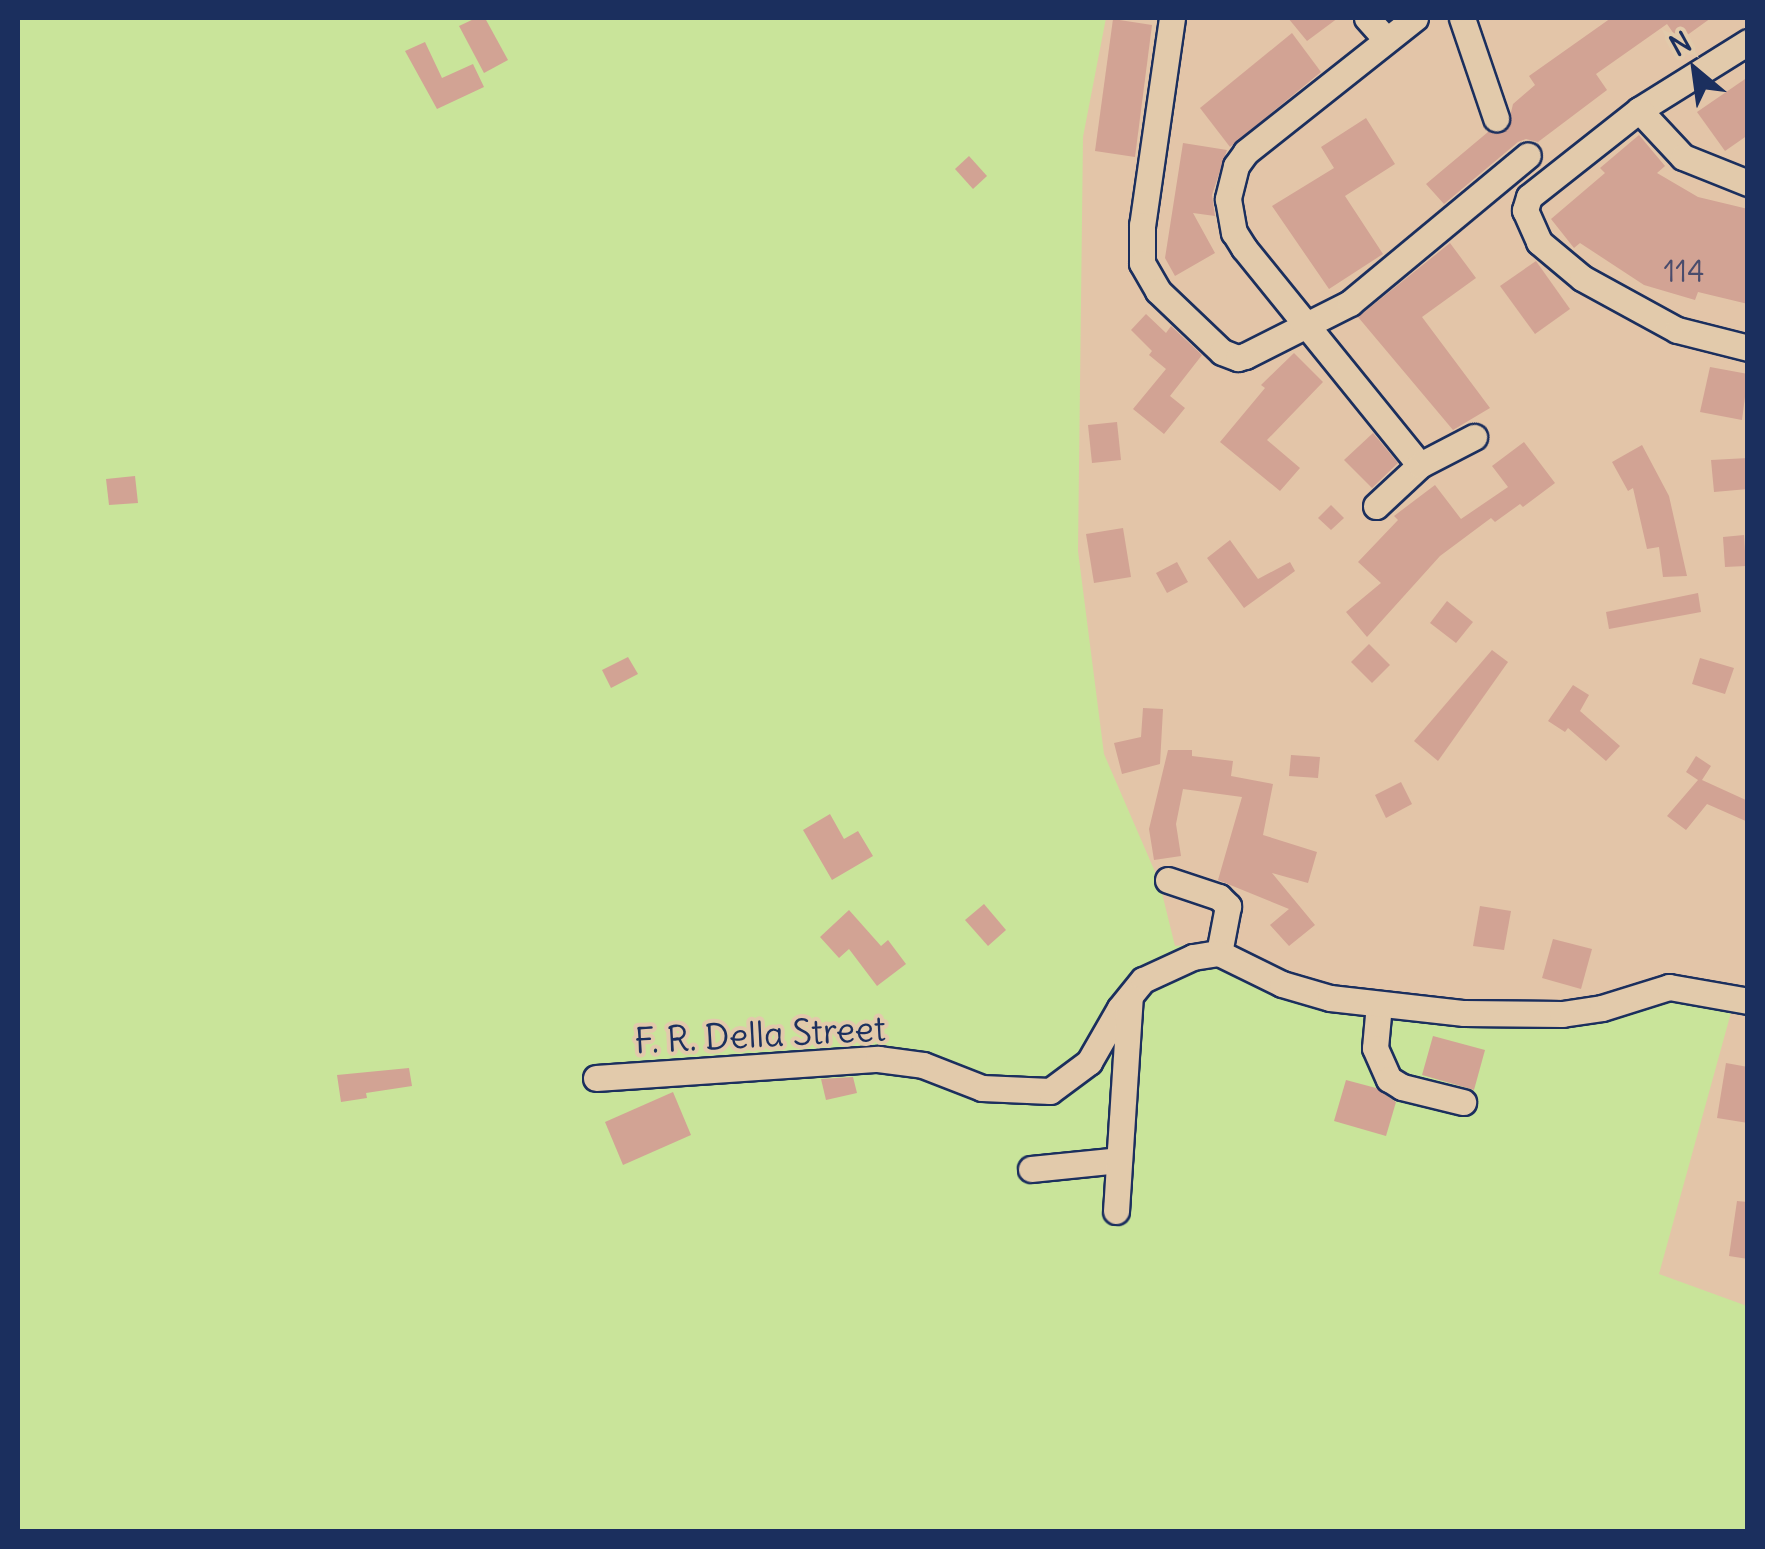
<!DOCTYPE html>
<html>
<head>
<meta charset="utf-8">
<style>
	body { margin:0 }
	#map { position:relative; width:1765px; height:1549px; overflow:hidden; background:#e3c5a8; font-family:Delius,sans-serif }
	div>[style] { position:absolute }
	[style*='--x'] { left:calc(var(--x)*1px); top:calc(var(--y)*1px); width:calc(var(--w)*1px); rotate:calc(var(--a)*1deg) }
	.green>* { inset:0; background:#c9e49a }
	.building>* { inset:0; background:#d2a394 }
	.roads { filter:drop-shadow(2px 0 #1b2f5e) drop-shadow(-2px 0 #1b2f5e) drop-shadow(0 2px #1b2f5e) drop-shadow(0 -2px #1b2f5e) }
	.minor>* { height:25px; margin:-12.5px; padding:0 12.5px; transform-origin:12.5px; border-radius:12.5px; background:#e2caab }
	span { translate:-50% -50%; white-space:nowrap; text-align:center; line-height:1.15; -webkit-text-stroke:8px #e2caab; paint-order:stroke }
	.number-label { font-size:30px; color:#494c6c }
	.number-label span { -webkit-text-stroke-width:0 }
	.street-label { font-size:35px; color:#1b2f5e }
	.frame { position:absolute; inset:0; border:20px solid #1b2f5e; pointer-events:none }
	.north { position:absolute; left:1645px; top:20px; width:100px; height:100px; -webkit-text-stroke:8px #e2caab; paint-order:stroke; rotate:331deg; font-size:28px; font-weight:700; line-height:40px; text-align:center; color:#1b2f5e }
	.north::after { content:''; display:block; margin:auto; width:35px; height:45px; background:#1b2f5e; clip-path:polygon(50% 0,100% 100%,50% 72%,0 100%) }
</style>
</head>
<body>
<div id="map">
	<div class="green">
		<i style="clip-path:polygon(18px 18px,1106px 18px,1083px 137px,1078px 551px,1104px 754px,1159px 881px,1175px 946px,1225px 942px,1336px 992px,1531px 1006px,1747px 990px,1747px 1013px,1732px 1009px,1659px 1274px,1747px 1306px,1747px 1531px,18px 1531px)"></i>
	</div>
	<div class="building">
		<i style="clip-path:polygon(476px 18px,485px 18px,508px 60px,484px 73px,459px 26px)"></i>
		<i style="clip-path:polygon(1288px 18px,1338px 18px,1307px 41px)"></i>
		<i style="clip-path:polygon(1611px 18px,1711px 18px,1679px 41px,1667px 24px,1596px 74px,1607px 90px,1538px 142px,1526px 139px,1518px 142px,1444px 204px,1426px 184px,1488px 132px,1507px 129px,1513px 104px,1535px 85px,1529px 76px)"></i>
		<i style="clip-path:polygon(1113px 19px,1152px 25px,1135px 157px,1095px 151px)"></i>
		<i style="clip-path:polygon(1292px 33px,1321px 72px,1230px 147px,1200px 108px)"></i>
		<i style="clip-path:polygon(425px 42px,442px 78px,473px 64px,484px 87px,437px 109px,405px 51px)"></i>
		<i style="clip-path:polygon(1748px 77px,1748px 135px,1725px 151px,1697px 112px)"></i>
		<i style="clip-path:polygon(1366px 118px,1395px 164px,1345px 196px,1383px 254px,1329px 289px,1272px 206px,1334px 168px,1321px 147px)"></i>
		<i style="clip-path:polygon(1639px 135px,1665px 166px,1657px 173px,1698px 197px,1748px 209px,1748px 304px,1698px 292px,1695px 300px,1644px 285px,1580px 243px,1574px 248px,1551px 219px,1605px 173px,1600px 168px)"></i>
		<i style="clip-path:polygon(1183px 143px,1227px 150px,1212px 195px,1215px 216px,1193px 213px,1215px 253px,1175px 276px,1165px 258px)"></i>
		<i style="clip-path:polygon(969px 156px,987px 176px,973px 189px,955px 169px)"></i>
		<i style="clip-path:polygon(1450px 243px,1476px 278px,1422px 317px,1490px 408px,1453px 430px,1358px 317px)"></i>
		<i style="clip-path:polygon(1536px 261px,1570px 309px,1535px 334px,1500px 286px)"></i>
		<i style="clip-path:polygon(1146px 314px,1166px 333px,1171px 326px,1202px 355px,1170px 396px,1185px 408px,1164px 434px,1133px 409px,1166px 369px,1149px 355px,1152px 351px,1131px 330px)"></i>
		<i style="clip-path:polygon(1294px 353px,1323px 382px,1267px 440px,1300px 468px,1280px 491px,1220px 442px,1265px 388px,1261px 385px)"></i>
		<i style="clip-path:polygon(1710px 367px,1748px 374px,1742px 420px,1700px 412px)"></i>
		<i style="clip-path:polygon(1117px 422px,1121px 460px,1092px 463px,1088px 425px)"></i>
		<i style="clip-path:polygon(1373px 433px,1398px 463px,1372px 488px,1344px 460px)"></i>
		<i style="clip-path:polygon(1524px 442px,1555px 483px,1523px 507px,1520px 504px,1495px 522px,1491px 518px,1440px 556px,1367px 637px,1346px 612px,1381px 583px,1358px 562px,1398px 520px,1394px 516px,1435px 485px,1461px 519px,1508px 487px,1492px 466px)"></i>
		<i style="clip-path:polygon(1642px 445px,1669px 496px,1687px 576px,1663px 577px,1659px 547px,1647px 549px,1633px 488px,1628px 491px,1612px 462px)"></i>
		<i style="clip-path:polygon(1748px 458px,1748px 489px,1714px 492px,1711px 460px)"></i>
		<i style="clip-path:polygon(135px 476px,138px 503px,109px 505px,106px 479px)"></i>
		<i style="clip-path:polygon(1331px 505px,1344px 518px,1331px 530px,1318px 518px)"></i>
		<i style="clip-path:polygon(1123px 528px,1131px 577px,1094px 583px,1086px 534px)"></i>
		<i style="clip-path:polygon(1744px 535px,1746px 566px,1725px 567px,1723px 537px)"></i>
		<i style="clip-path:polygon(1230px 540px,1258px 579px,1290px 562px,1295px 571px,1244px 608px,1207px 558px)"></i>
		<i style="clip-path:polygon(1177px 562px,1188px 582px,1167px 593px,1156px 573px)"></i>
		<i style="clip-path:polygon(1698px 593px,1701px 612px,1609px 629px,1606px 612px)"></i>
		<i style="clip-path:polygon(1447px 601px,1473px 622px,1456px 643px,1430px 623px)"></i>
		<i style="clip-path:polygon(1369px 644px,1390px 665px,1372px 683px,1351px 662px)"></i>
		<i style="clip-path:polygon(1492px 650px,1508px 662px,1438px 761px,1414px 741px)"></i>
		<i style="clip-path:polygon(628px 657px,638px 674px,611px 688px,602px 670px)"></i>
		<i style="clip-path:polygon(1700px 658px,1734px 668px,1725px 694px,1692px 684px)"></i>
		<i style="clip-path:polygon(1573px 685px,1589px 695px,1580px 711px,1620px 746px,1606px 761px,1568px 728px,1565px 732px,1548px 721px)"></i>
		<i style="clip-path:polygon(1143px 708px,1163px 709px,1160px 764px,1122px 774px,1114px 743px,1141px 737px)"></i>
		<i style="clip-path:polygon(1168px 750px,1192px 750px,1192px 756px,1233px 761px,1231px 776px,1273px 784px,1263px 835px,1317px 852px,1308px 883px,1272px 873px,1315px 925px,1289px 946px,1270px 925px,1289px 909px,1218px 880px,1242px 797px,1183px 789px,1176px 824px,1181px 856px,1154px 860px,1149px 829px)"></i>
		<i style="clip-path:polygon(1291px 755px,1320px 757px,1318px 778px,1289px 776px)"></i>
		<i style="clip-path:polygon(1696px 756px,1711px 766px,1702px 780px,1748px 801px,1748px 822px,1707px 804px,1686px 830px,1667px 816px,1698px 780px,1686px 772px)"></i>
		<i style="clip-path:polygon(1401px 782px,1412px 804px,1386px 818px,1375px 795px)"></i>
		<i style="clip-path:polygon(830px 814px,844px 839px,858px 831px,873px 856px,832px 880px,803px 830px)"></i>
		<i style="clip-path:polygon(984px 904px,1006px 930px,988px 946px,965px 920px)"></i>
		<i style="clip-path:polygon(1480px 906px,1511px 911px,1504px 950px,1473px 946px)"></i>
		<i style="clip-path:polygon(849px 910px,881px 946px,888px 940px,906px 964px,877px 986px,849px 949px,839px 958px,820px 937px)"></i>
		<i style="clip-path:polygon(1553px 939px,1592px 949px,1581px 989px,1542px 978px)"></i>
		<i style="clip-path:polygon(1433px 1036px,1485px 1050px,1474px 1090px,1422px 1075px)"></i>
		<i style="clip-path:polygon(1726px 1063px,1748px 1067px,1748px 1123px,1717px 1118px)"></i>
		<i style="clip-path:polygon(409px 1068px,412px 1086px,366px 1093px,367px 1098px,341px 1102px,337px 1075px)"></i>
		<i style="clip-path:polygon(853px 1077px,857px 1093px,826px 1100px,821px 1079px)"></i>
		<i style="clip-path:polygon(1346px 1080px,1376px 1088px,1396px 1102px,1386px 1136px,1334px 1121px)"></i>
		<i style="clip-path:polygon(673px 1092px,691px 1135px,623px 1165px,605px 1122px)"></i>
		<i style="clip-path:polygon(1737px 1201px,1748px 1202px,1748px 1259px,1729px 1256px)"></i>
	</div>
	<div class="roads">
		<div class="minor">
			<i style="--x:1172;--y:18;--w:209;--a:98.2"></i>
			<i style="--x:1142;--y:225;--w:38;--a:90"></i>
			<i style="--x:1142;--y:263;--w:32;--a:60"></i>
			<i style="--x:1158;--y:291;--w:88;--a:43.6"></i>
			<i style="--x:1222;--y:352;--w:17;--a:21"></i>
			<i style="--x:1238;--y:358;--w:7;--a:-16"></i>
			<i style="--x:1245;--y:356;--w:118;--a:-26.8"></i>
			<i style="--x:1350;--y:303;--w:231;--a:-39.7"></i>
			<i style="--x:1367;--y:18;--w:28;--a:48"></i>
			<i style="--x:1415;--y:18;--w:216;--a:141.6"></i>
			<i style="--x:1246;--y:152;--w:17;--a:126"></i>
			<i style="--x:1236;--y:166;--w:34;--a:104"></i>
			<i style="--x:1228;--y:199;--w:34;--a:80"></i>
			<i style="--x:1234;--y:232;--w:19;--a:58"></i>
			<i style="--x:1244;--y:248;--w:279;--a:51"></i>
			<i style="--x:1462;--y:18;--w:106;--a:71.2"></i>
			<i style="--x:1748;--y:42;--w:128;--a:148"></i>
			<i style="--x:1639;--y:110;--w:140;--a:141.7"></i>
			<i style="--x:1529;--y:197;--w:14;--a:107"></i>
			<i style="--x:1525;--y:210;--w:35;--a:66"></i>
			<i style="--x:1539;--y:242;--w:56;--a:39.9"></i>
			<i style="--x:1582;--y:278;--w:108;--a:28.7"></i>
			<i style="--x:1677;--y:330;--w:73;--a:14.2"></i>
			<i style="--x:1639;--y:110;--w:64;--a:46.9"></i>
			<i style="--x:1683;--y:157;--w:70;--a:21.8"></i>
			<i style="--x:1376;--y:506;--w:60;--a:-43"></i>
			<i style="--x:1420;--y:465;--w:61;--a:-27.4"></i>
			<i style="--x:1168;--y:880;--w:54;--a:18.4"></i>
			<i style="--x:1219;--y:897;--w:13;--a:45"></i>
			<i style="--x:1228;--y:906;--w:48;--a:100.8"></i>
			<i style="--x:1379;--y:1004;--w:44;--a:95.2"></i>
			<i style="--x:1375;--y:1048;--w:34;--a:66"></i>
			<i style="--x:1389;--y:1079;--w:15;--a:32"></i>
			<i style="--x:1402;--y:1087;--w:63;--a:13.8"></i>
			<i style="--x:596;--y:1078;--w:283;--a:-3.9"></i>
			<i style="--x:878;--y:1059;--w:45;--a:7.6"></i>
			<i style="--x:923;--y:1065;--w:63;--a:21.3"></i>
			<i style="--x:982;--y:1088;--w:68;--a:2.5"></i>
			<i style="--x:1050;--y:1091;--w:49;--a:-36.6"></i>
			<i style="--x:1089;--y:1062;--w:62;--a:-60.1"></i>
			<i style="--x:1120;--y:1008;--w:36;--a:-51"></i>
			<i style="--x:1143;--y:980;--w:55;--a:-24.7"></i>
			<i style="--x:1193;--y:957;--w:26;--a:-9"></i>
			<i style="--x:1219;--y:953;--w:70;--a:26.2"></i>
			<i style="--x:1282;--y:984;--w:50;--a:16.3"></i>
			<i style="--x:1330;--y:998;--w:135;--a:6.4"></i>
			<i style="--x:1464;--y:1013;--w:98;--a:0.6"></i>
			<i style="--x:1562;--y:1014;--w:40;--a:-8.5"></i>
			<i style="--x:1602;--y:1008;--w:70;--a:-17.4"></i>
			<i style="--x:1669;--y:987;--w:80;--a:10"></i>
			<i style="--x:1031;--y:1169;--w:88;--a:-5.8"></i>
			<i style="--x:1116;--y:1211;--w:214;--a:-86.3"></i>
		</div>
	</div>
	<div class="number-label">
		<span style="left:1684px;top:271px">114</span>
	</div>
	<div class="street-label">
		<span style="left:760px;top:1034px;rotate:-3deg">F. R. Della Street</span>
	</div>
	<div class="frame"></div>
	<div class="north">N</div>
</div>
</body>
</html>
